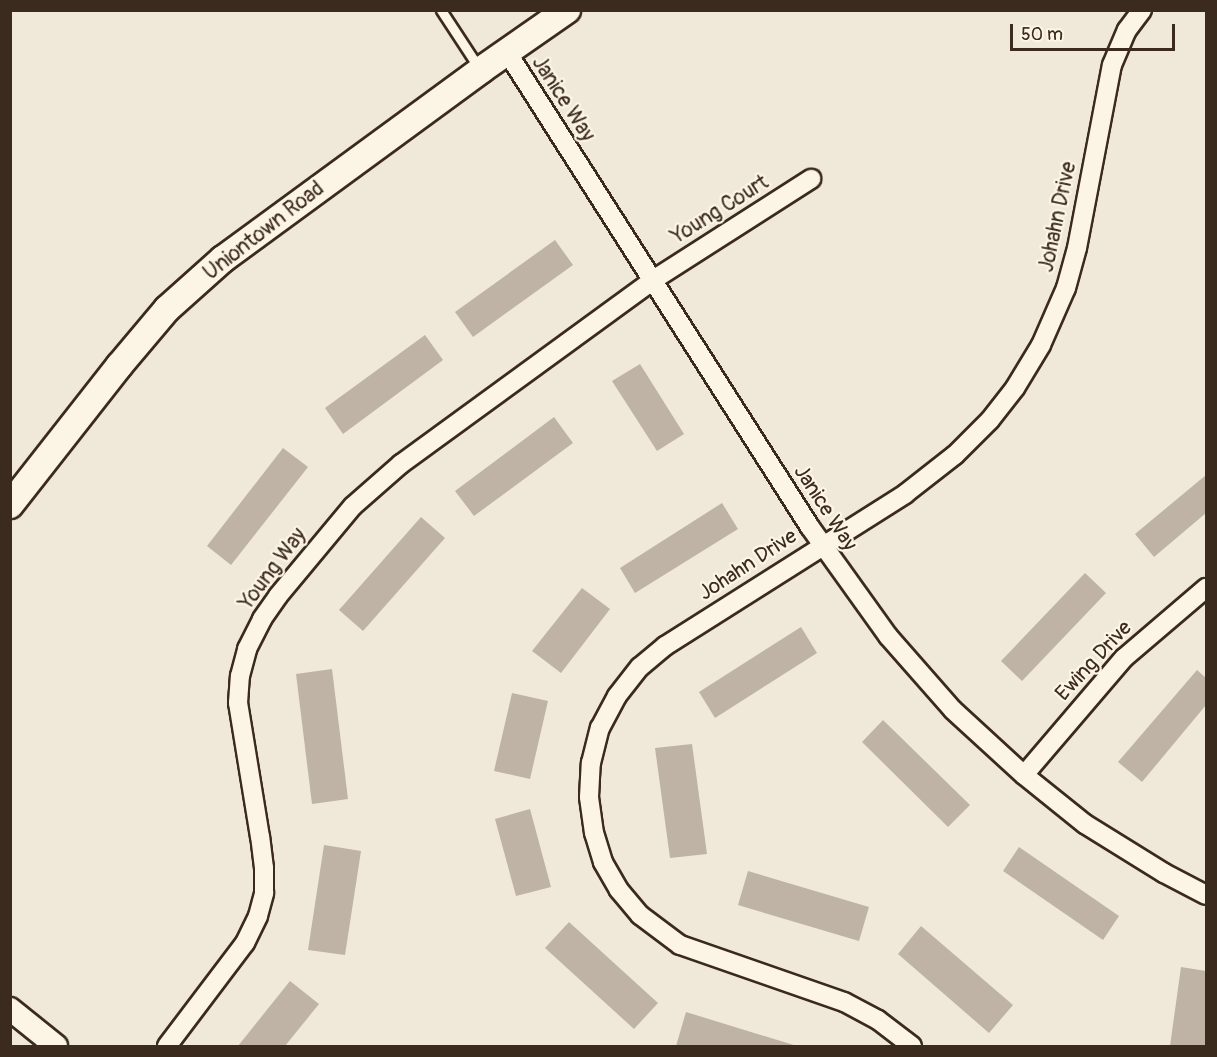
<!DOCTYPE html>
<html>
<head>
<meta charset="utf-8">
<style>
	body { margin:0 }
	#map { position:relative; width:1217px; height:1057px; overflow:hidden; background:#f0e9d9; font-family:Pangolin,sans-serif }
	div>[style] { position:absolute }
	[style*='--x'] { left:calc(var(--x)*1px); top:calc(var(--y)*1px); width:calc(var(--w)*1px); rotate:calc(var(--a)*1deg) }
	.building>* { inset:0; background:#beb3a4 }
	.roads { filter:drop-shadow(2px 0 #3b2a1e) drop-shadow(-2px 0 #3b2a1e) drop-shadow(0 2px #3b2a1e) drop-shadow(0 -2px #3b2a1e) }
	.service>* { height:9px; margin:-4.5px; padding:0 4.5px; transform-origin:4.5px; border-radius:4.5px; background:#fcf5e5 }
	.minor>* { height:18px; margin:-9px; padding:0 9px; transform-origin:9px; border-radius:9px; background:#fcf5e5 }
	.tertiary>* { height:22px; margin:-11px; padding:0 11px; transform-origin:11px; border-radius:11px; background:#fcf5e5 }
	.secondary>* { height:26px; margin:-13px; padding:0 13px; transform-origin:13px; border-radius:13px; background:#fcf5e5 }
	span { translate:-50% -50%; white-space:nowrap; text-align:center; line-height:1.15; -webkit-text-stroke:4.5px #fcf5e5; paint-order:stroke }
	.street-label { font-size:21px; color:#3b2a1e }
	.frame { position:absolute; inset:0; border:12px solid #3b2a1e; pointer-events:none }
	.scale { position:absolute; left:1010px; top:24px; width:165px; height:27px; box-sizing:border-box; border:3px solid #3b2a1e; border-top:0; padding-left:8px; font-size:18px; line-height:21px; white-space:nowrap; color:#3b2a1e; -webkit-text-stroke:4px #fcf5e5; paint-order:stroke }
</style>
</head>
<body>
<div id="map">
	<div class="building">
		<i style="clip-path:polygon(555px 240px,573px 265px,473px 337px,455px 312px)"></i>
		<i style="clip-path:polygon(425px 335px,443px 360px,343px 434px,325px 408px)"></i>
		<i style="clip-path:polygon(640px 364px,684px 434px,657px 451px,612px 381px)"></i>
		<i style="clip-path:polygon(554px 417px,573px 443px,474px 516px,455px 491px)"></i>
		<i style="clip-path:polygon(283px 448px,308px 467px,231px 565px,207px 546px)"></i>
		<i style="clip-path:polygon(1206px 475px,1206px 513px,1154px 557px,1135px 534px)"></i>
		<i style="clip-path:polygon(722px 503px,738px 529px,635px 593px,620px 568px)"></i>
		<i style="clip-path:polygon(421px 517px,445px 538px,363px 631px,339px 610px)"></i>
		<i style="clip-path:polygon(1085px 573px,1106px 593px,1022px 681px,1001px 661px)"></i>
		<i style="clip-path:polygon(582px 588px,610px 609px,561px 673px,532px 651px)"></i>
		<i style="clip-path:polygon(801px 627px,817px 653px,715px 718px,699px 692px)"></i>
		<i style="clip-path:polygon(332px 669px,348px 799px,312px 804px,296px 674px)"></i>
		<i style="clip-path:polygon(1197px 670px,1206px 678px,1206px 705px,1142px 782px,1118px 762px)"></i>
		<i style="clip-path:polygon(512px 693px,548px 701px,530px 779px,494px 771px)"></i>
		<i style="clip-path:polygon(883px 720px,970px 805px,948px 827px,862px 742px)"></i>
		<i style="clip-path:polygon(692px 744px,707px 854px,670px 858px,655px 748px)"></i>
		<i style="clip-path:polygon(530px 809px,551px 887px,516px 896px,495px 819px)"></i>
		<i style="clip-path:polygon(324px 845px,361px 851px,345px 955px,308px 950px)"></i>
		<i style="clip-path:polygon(1019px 847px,1119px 916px,1103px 940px,1003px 871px)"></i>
		<i style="clip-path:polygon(748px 871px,869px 907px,859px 941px,738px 905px)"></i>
		<i style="clip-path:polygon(569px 922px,658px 1003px,634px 1029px,545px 948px)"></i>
		<i style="clip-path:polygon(921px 926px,1013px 1005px,989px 1033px,898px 954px)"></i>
		<i style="clip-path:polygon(1181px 967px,1206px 971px,1206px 1046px,1170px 1046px)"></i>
		<i style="clip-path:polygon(290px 981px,319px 1004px,285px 1046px,238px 1046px)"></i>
		<i style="clip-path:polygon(686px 1012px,797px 1046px,676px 1046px)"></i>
	</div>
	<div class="roads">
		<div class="service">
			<i style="--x:441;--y:10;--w:69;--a:56.8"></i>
		</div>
		<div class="minor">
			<i style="--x:507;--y:52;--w:563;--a:57.47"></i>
			<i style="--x:810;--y:527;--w:134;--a:54.4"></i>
			<i style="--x:888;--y:636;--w:98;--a:48.7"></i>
			<i style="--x:953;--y:710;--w:96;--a:42.5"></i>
			<i style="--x:1024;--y:775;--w:78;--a:38.8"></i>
			<i style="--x:1085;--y:824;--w:93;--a:31.8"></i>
			<i style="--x:1164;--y:873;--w:47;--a:27.6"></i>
			<i style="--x:1024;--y:775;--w:154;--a:-49.5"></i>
			<i style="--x:1124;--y:658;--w:108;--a:-40.5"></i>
			<i style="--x:167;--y:1046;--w:129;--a:-52.9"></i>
			<i style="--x:245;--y:943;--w:30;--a:-64"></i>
			<i style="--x:258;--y:916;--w:24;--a:-75"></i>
			<i style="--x:264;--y:893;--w:25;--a:-90"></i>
			<i style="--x:264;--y:868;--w:31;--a:-97"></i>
			<i style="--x:260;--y:837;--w:136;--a:-99.3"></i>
			<i style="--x:238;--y:703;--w:27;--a:-86"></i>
			<i style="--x:240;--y:676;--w:28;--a:-75"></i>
			<i style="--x:247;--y:649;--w:34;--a:-63"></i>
			<i style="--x:262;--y:619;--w:28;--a:-55"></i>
			<i style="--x:278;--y:596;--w:117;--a:-50.2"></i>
			<i style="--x:353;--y:506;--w:64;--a:-41.2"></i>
			<i style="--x:401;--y:464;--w:312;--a:-36.1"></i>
			<i style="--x:653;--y:280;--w:188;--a:-32.6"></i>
			<i style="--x:912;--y:1046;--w:43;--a:-142.6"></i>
			<i style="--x:878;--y:1020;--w:38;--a:-152"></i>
			<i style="--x:844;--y:1002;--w:174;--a:-160.8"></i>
			<i style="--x:680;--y:945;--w:50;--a:-143.1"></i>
			<i style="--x:640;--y:915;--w:33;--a:-130"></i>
			<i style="--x:619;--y:890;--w:32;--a:-120"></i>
			<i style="--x:603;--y:862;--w:30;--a:-107"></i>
			<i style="--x:594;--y:833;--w:36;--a:-98"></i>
			<i style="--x:589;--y:797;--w:34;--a:-87"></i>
			<i style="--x:591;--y:763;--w:36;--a:-76"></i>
			<i style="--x:600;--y:728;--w:36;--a:-62"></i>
			<i style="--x:617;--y:696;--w:37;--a:-52"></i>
			<i style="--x:640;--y:667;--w:33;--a:-40"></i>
			<i style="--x:665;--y:646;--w:284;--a:-32.3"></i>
			<i style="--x:905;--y:494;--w:63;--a:-38"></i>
			<i style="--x:955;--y:455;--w:49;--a:-45"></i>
			<i style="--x:990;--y:420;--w:41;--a:-52"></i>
			<i style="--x:1015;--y:388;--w:50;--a:-58.8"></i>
			<i style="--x:1041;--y:345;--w:62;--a:-66.3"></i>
			<i style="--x:1066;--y:288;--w:41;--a:-74.6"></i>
			<i style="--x:1077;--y:248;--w:186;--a:-79.2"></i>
			<i style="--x:1112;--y:65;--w:38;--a:-67"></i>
			<i style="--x:1127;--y:30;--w:25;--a:-53"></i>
		</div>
		<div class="tertiary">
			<i style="--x:10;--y:1009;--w:59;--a:38.8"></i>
		</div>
		<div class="secondary">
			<i style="--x:10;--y:505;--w:177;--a:-51.9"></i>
			<i style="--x:119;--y:366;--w:75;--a:-49.9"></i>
			<i style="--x:167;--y:309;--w:75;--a:-41.8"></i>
			<i style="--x:223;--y:259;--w:320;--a:-36.2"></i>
			<i style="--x:481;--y:70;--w:105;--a:-34.9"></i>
		</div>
	</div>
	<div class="street-label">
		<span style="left:563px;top:99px;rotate:57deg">Janice Way</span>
		<span style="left:720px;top:210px;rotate:-32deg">Young Court</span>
		<span style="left:1058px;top:217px;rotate:-78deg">Johahn Drive</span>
		<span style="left:264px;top:231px;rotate:-38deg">Uniontown Road</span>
		<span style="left:825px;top:508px;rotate:57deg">Janice Way</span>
		<span style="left:748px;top:565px;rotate:-33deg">Johahn Drive</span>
		<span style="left:273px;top:569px;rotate:-53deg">Young Way</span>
		<span style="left:1094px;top:661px;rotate:-47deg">Ewing Drive</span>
	</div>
	<div class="frame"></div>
	<div class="scale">50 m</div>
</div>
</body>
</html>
